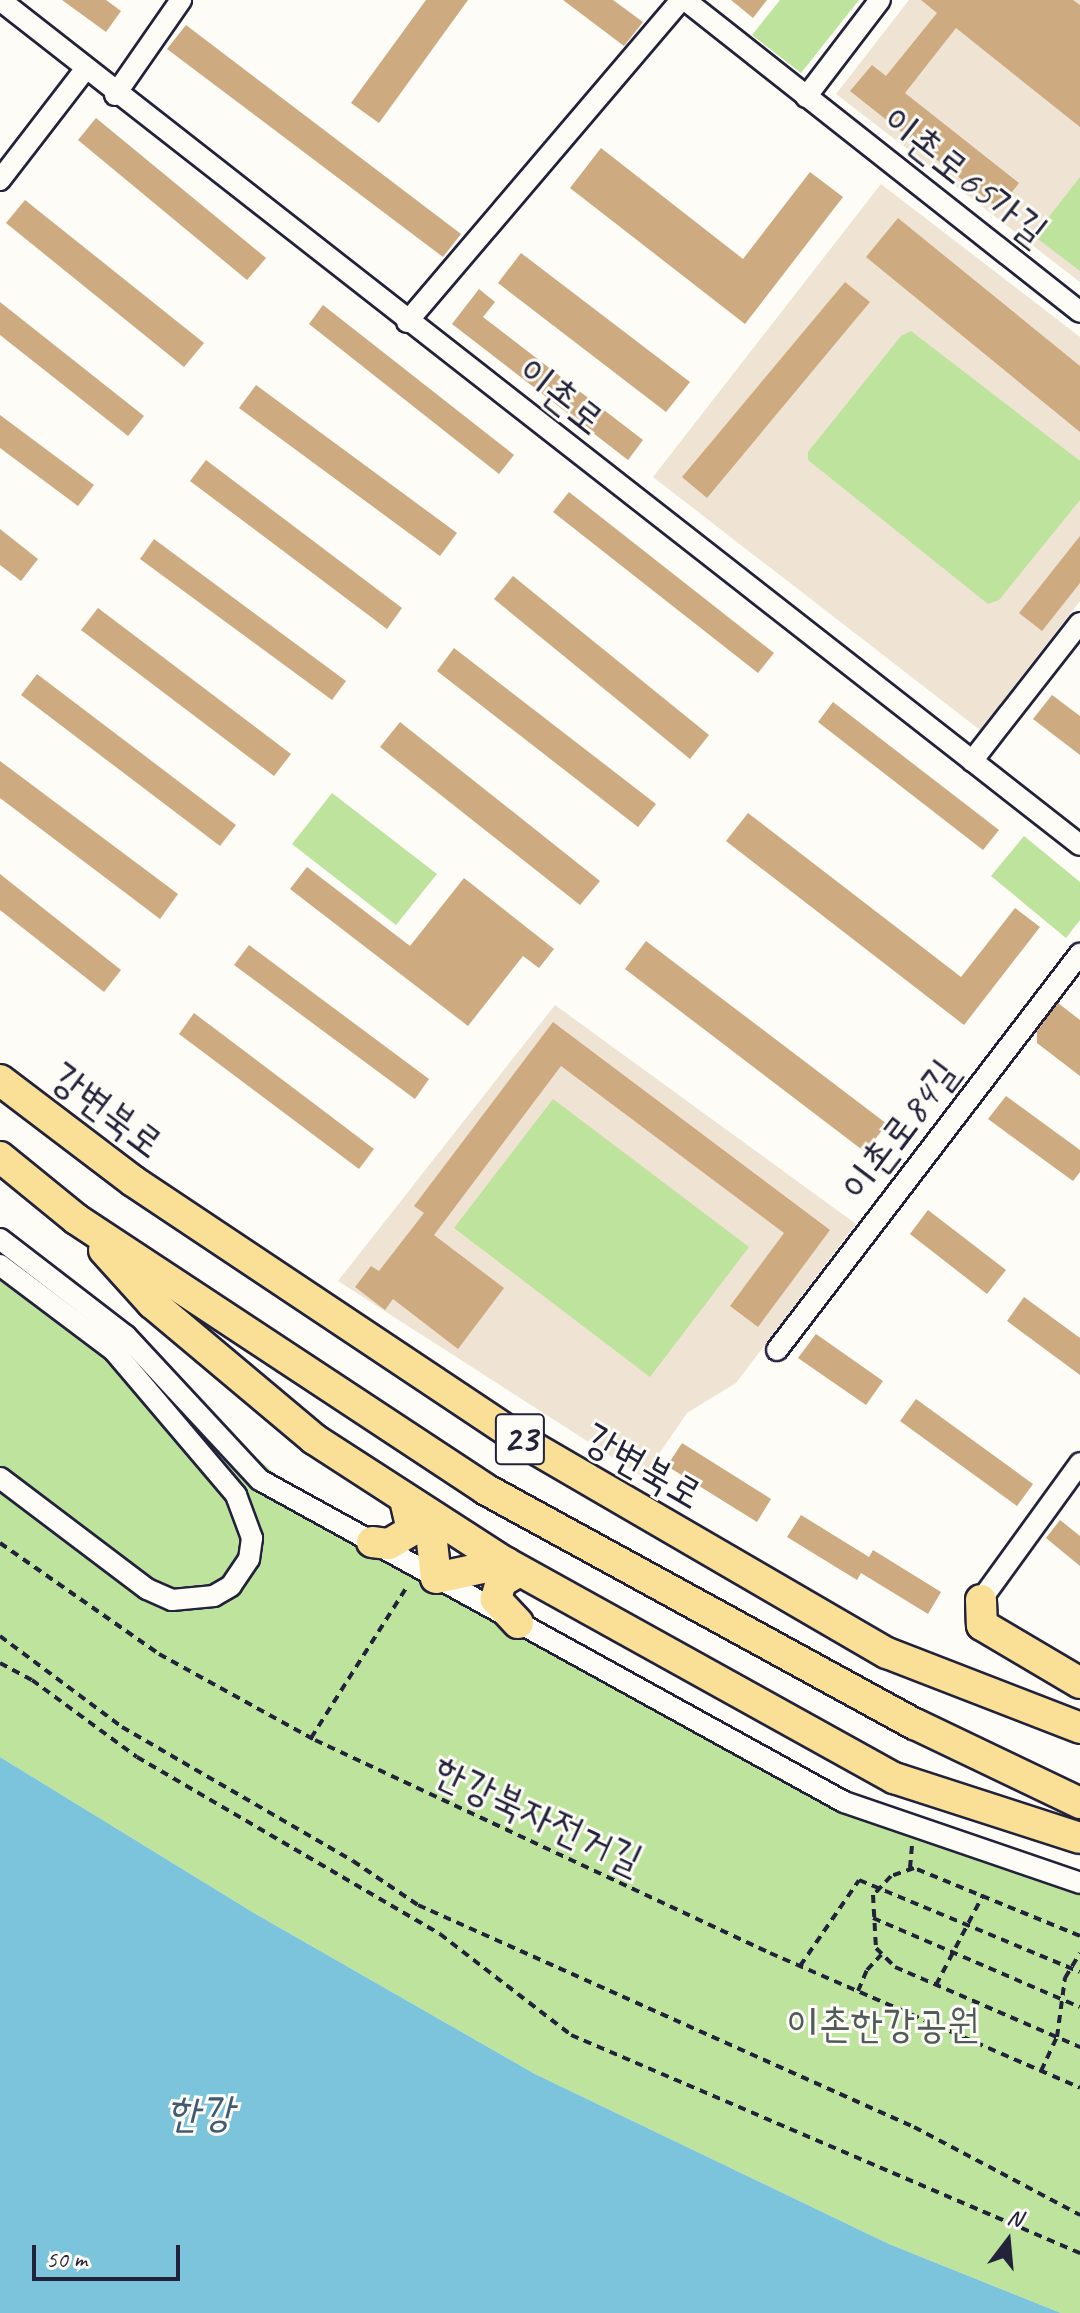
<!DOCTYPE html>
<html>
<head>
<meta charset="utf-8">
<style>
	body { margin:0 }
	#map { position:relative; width:1080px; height:2313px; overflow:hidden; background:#fdfcf7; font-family:Caveat,"Poor Story",sans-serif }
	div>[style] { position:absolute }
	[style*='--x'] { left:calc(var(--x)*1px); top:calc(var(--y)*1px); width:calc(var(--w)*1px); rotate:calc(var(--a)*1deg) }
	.built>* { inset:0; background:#efe3d3 }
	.green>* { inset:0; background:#bde39d }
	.water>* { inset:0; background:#7cc4dc }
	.building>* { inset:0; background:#ceaa80 }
	.path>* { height:4px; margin-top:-2px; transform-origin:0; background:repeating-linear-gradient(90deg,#22223b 0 8px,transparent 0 14px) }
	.roads { filter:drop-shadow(2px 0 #22223b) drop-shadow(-2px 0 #22223b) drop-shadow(0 2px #22223b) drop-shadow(0 -2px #22223b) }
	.minor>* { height:20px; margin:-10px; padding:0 10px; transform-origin:10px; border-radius:10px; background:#fdfcf7 }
	.highway>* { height:30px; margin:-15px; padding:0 15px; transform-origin:15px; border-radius:15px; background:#fadf96 }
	span { translate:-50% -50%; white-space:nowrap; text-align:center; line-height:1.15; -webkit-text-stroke:6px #fdfcf7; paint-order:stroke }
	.shield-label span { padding:2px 6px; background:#fdfcf7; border:2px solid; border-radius:6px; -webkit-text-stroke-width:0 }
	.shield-label { font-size:38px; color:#22223b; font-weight:700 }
	.street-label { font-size:40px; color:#22223b }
	.park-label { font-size:40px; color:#505c58 }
	.water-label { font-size:42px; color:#425b73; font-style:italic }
	.north { position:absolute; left:968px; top:2201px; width:80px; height:80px; -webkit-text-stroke:6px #fdfcf7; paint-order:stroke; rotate:16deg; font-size:22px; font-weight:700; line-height:32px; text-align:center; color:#22223b }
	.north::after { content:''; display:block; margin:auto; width:28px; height:36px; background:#22223b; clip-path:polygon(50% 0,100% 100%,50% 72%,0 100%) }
	.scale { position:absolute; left:32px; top:2245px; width:148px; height:36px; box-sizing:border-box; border:4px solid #22223b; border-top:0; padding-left:10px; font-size:24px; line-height:28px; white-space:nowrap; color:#22223b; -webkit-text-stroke:6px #fdfcf7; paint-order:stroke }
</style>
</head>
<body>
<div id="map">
	<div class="built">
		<i style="clip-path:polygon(909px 0,1080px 0,1080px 282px,836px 94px)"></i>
		<i style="clip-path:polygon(881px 184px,1080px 337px,1080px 601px,980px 730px,653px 477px)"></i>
		<i style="clip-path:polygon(555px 1005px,856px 1224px,736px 1383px,687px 1413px,643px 1477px,338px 1281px)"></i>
	</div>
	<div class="green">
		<i style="clip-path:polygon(780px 0,859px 0,801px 73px,752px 35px)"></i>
		<i style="clip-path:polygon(1080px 177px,1080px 271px,1034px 236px)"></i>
		<i style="clip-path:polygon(911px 331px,1080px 461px,1080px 500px,999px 600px,988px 604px,808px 460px,808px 452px,901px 336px)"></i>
		<i style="clip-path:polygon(332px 793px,437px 874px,396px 925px,292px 844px)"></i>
		<i style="clip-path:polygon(1024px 836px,1080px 882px,1080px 920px,1066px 938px,991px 876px)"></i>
		<i style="clip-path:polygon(553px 1099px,749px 1247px,650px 1377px,454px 1228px)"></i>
		<i style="clip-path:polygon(0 1234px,297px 1493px,891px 1821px,1080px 1878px,1080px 2313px,1061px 2313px,889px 2244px,535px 2074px,254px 1913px,0 1757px)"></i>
	</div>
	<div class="water">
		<i style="clip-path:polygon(0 1757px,254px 1913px,535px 2074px,889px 2244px,1061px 2313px,0 2313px)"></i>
	</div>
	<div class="building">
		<i style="clip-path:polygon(62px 0,106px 0,121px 11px,106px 32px)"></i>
		<i style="clip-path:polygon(426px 0,468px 0,379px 123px,351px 103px)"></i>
		<i style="clip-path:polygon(563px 0,613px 0,643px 22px,624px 46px)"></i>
		<i style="clip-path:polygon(731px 0,767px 0,753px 18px)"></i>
		<i style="clip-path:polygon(921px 0,1073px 0,1080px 5px,1080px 127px,956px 28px,905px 93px,1019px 183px,999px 209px,850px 91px,872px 65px,886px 76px,937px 13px)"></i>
		<i style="clip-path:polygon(186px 25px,461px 234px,443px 257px,167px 49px)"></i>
		<i style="clip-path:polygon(96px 118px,266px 258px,247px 280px,78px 140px)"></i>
		<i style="clip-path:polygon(601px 148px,743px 259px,810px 172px,843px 197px,745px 324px,570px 188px)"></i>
		<i style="clip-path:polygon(25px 200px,204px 343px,184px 367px,6px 223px)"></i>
		<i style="clip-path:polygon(898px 218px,1080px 366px,1080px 432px,866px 257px)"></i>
		<i style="clip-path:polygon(521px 253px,690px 382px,666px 412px,498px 283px)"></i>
		<i style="clip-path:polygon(845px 282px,870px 302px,707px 498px,682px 477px)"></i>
		<i style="clip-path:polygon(479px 289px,495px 302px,483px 317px,643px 440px,628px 460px,452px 324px)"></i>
		<i style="clip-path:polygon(0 302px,144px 416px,128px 436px,0 335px)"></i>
		<i style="clip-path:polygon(323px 305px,514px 455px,499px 474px,309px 324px)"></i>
		<i style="clip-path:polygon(256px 385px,457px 533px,440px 556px,239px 408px)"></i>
		<i style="clip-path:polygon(0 415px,94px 485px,78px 506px,0 448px)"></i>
		<i style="clip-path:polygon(206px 460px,402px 608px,387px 629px,190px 481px)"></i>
		<i style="clip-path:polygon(569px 492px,774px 653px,758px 673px,553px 512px)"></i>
		<i style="clip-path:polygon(0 529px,38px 559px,21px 581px,0 565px)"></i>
		<i style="clip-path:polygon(1080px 536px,1080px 583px,1042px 631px,1019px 613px)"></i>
		<i style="clip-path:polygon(154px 539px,346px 681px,332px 700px,140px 559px)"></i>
		<i style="clip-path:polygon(513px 576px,709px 735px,690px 759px,494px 599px)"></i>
		<i style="clip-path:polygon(98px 608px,291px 754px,274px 776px,81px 630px)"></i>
		<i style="clip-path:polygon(454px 648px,656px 804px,638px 827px,437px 671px)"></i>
		<i style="clip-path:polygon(37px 674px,236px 825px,220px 846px,21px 695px)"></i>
		<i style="clip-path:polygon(1052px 695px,1080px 716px,1080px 755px,1033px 719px)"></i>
		<i style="clip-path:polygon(833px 702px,999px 830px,983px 850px,818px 722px)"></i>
		<i style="clip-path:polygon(400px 722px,600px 881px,580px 905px,380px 747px)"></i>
		<i style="clip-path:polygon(0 761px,178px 894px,160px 919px,0 798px)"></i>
		<i style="clip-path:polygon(748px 813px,961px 977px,1015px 908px,1040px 927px,964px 1025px,726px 841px)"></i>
		<i style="clip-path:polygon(307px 867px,410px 946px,464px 878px,554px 949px,539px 968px,523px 956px,468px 1026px,290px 889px)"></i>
		<i style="clip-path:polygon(0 874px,121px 970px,104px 992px,0 910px)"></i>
		<i style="clip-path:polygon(646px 941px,887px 1124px,865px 1152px,625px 969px)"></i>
		<i style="clip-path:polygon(249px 945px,429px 1079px,415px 1099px,234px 965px)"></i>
		<i style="clip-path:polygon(1058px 1003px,1080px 1020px,1080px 1076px,1037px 1043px,1037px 1031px)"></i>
		<i style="clip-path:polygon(194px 1013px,374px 1149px,359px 1169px,179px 1034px)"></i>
		<i style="clip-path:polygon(553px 1022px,830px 1230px,758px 1327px,730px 1306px,784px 1233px,561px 1066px,434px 1235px,504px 1288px,458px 1349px,393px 1299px,385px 1310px,355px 1287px,371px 1266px,379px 1271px,424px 1213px,414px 1206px)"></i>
		<i style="clip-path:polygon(1006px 1096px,1080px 1150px,1080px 1172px,1073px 1181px,988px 1119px)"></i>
		<i style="clip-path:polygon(928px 1210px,1006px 1270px,987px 1294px,910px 1234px)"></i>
		<i style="clip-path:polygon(1024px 1297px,1080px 1338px,1080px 1375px,1007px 1321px)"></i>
		<i style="clip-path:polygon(816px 1334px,883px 1381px,866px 1405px,798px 1358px)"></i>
		<i style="clip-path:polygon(916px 1399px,1033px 1484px,1017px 1506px,900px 1421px)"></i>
		<i style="clip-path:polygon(682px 1443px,771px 1499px,757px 1522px,667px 1466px)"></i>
		<i style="clip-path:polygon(801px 1515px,869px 1557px,873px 1550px,941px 1592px,928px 1614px,861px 1573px,857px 1580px,787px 1537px)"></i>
		<i style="clip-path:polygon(1060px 1520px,1080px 1536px,1080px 1566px,1046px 1538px)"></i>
	</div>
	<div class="path">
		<i style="--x:0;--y:1543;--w:194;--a:34.9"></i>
		<i style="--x:159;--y:1654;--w:178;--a:28.9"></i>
		<i style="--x:315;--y:1740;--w:502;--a:25.09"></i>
		<i style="--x:770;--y:1953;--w:338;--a:23.5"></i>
		<i style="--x:0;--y:1636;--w:152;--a:36.7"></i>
		<i style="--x:122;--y:1727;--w:267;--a:30.1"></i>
		<i style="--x:353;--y:1861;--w:78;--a:34.1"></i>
		<i style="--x:418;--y:1905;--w:543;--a:24.11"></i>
		<i style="--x:914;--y:2127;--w:188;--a:27.9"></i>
		<i style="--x:0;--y:1663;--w:36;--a:28"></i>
		<i style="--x:32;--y:1680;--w:130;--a:36.3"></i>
		<i style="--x:137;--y:1757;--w:351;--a:30.3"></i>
		<i style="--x:440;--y:1934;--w:165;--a:37.6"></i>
		<i style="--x:571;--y:2035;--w:554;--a:23.19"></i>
		<i style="--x:311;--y:1738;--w:181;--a:-57.6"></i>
		<i style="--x:910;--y:1868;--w:24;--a:-85"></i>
		<i style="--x:873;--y:1918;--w:225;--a:23.3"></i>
		<i style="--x:1080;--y:1936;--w:179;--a:-157.7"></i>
		<i style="--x:914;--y:1868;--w:24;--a:161"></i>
		<i style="--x:891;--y:1876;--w:26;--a:133"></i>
		<i style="--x:873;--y:1895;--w:53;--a:86.8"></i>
		<i style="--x:876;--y:1948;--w:27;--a:45"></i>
		<i style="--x:895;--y:1967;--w:202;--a:23.4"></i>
		<i style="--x:800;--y:1966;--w:104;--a:-55.5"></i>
		<i style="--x:859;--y:1880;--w:239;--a:22.6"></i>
		<i style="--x:936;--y:1985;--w:102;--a:-62.4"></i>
		<i style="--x:858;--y:1991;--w:23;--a:-67"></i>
		<i style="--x:867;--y:1970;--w:21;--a:-47"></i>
		<i style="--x:1041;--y:2071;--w:38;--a:-65"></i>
		<i style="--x:1057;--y:2037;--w:60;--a:-82.3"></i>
		<i style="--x:1065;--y:1978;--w:29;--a:-59"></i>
	</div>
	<div class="roads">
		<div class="minor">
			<i style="--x:0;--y:0;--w:1371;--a:38.04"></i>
			<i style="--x:685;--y:0;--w:503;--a:38.3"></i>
			<i style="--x:115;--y:95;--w:116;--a:-55.2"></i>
			<i style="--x:806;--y:97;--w:122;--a:-52.7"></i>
			<i style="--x:0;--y:180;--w:138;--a:-52.4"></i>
			<i style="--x:407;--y:322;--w:423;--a:-49.6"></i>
			<i style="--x:972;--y:761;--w:175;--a:-52"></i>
			<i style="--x:0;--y:1239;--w:159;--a:37.6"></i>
			<i style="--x:126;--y:1336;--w:197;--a:47.1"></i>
			<i style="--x:260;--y:1480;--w:667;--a:28.87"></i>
			<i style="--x:844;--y:1802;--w:250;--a:18.9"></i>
			<i style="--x:0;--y:1265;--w:143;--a:37"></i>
			<i style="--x:114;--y:1351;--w:189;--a:49.7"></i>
			<i style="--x:236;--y:1495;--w:46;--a:69.6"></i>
			<i style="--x:252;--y:1538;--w:21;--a:98"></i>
			<i style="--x:249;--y:1559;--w:32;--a:124"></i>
			<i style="--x:231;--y:1586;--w:20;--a:150"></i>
			<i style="--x:214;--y:1596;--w:42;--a:174.6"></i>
			<i style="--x:172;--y:1600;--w:27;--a:-156"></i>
			<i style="--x:147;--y:1589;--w:184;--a:-142.9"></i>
			<i style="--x:777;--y:1350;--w:499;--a:-52.6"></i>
			<i style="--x:981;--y:1600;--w:169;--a:-54.1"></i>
		</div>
		<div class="highway">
			<i style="--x:0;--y:1080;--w:167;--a:37.2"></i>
			<i style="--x:133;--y:1181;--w:476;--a:33.7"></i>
			<i style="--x:529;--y:1445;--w:414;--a:30.2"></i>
			<i style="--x:887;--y:1653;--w:207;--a:21.2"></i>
			<i style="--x:0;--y:1157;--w:98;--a:39.2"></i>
			<i style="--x:76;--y:1219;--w:490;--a:33.4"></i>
			<i style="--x:485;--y:1489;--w:490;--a:28.7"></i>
			<i style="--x:915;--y:1724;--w:183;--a:25.6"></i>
			<i style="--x:104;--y:1250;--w:72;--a:47.8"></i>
			<i style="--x:152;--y:1303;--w:212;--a:40"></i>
			<i style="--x:314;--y:1439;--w:229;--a:32.9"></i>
			<i style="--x:506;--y:1563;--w:444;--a:29"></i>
			<i style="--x:894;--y:1778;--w:195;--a:17.9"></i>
			<i style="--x:429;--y:1514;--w:64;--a:83.8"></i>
			<i style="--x:436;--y:1578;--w:72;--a:-12.1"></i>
			<i style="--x:372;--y:1542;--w:17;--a:7"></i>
			<i style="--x:389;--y:1544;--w:27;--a:-31"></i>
			<i style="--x:412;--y:1530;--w:32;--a:-103"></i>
			<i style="--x:981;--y:1600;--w:25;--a:88"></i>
			<i style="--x:982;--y:1625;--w:114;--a:30.6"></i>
			<i style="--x:518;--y:1623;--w:33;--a:-133"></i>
			<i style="--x:496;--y:1599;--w:18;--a:-74"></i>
			<i style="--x:501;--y:1582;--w:21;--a:-31"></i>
		</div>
	</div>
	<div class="shield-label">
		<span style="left:520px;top:1439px">23</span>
	</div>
	<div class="street-label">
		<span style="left:965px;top:176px;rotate:38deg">이촌로65가길</span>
		<span style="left:561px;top:396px;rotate:38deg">이촌로</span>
		<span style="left:107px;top:1110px;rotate:37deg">강변북로</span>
		<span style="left:900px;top:1130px;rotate:-53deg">이촌로84길</span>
		<span style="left:643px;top:1466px;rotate:30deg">강변북로</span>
		<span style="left:538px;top:1815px;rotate:25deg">한강북자전거길</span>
	</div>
	<div class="park-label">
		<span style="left:883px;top:2024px">이촌한강공원</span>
	</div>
	<div class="water-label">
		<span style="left:200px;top:2113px">한강</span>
	</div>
	<div class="north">N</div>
	<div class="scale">50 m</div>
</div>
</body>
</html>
